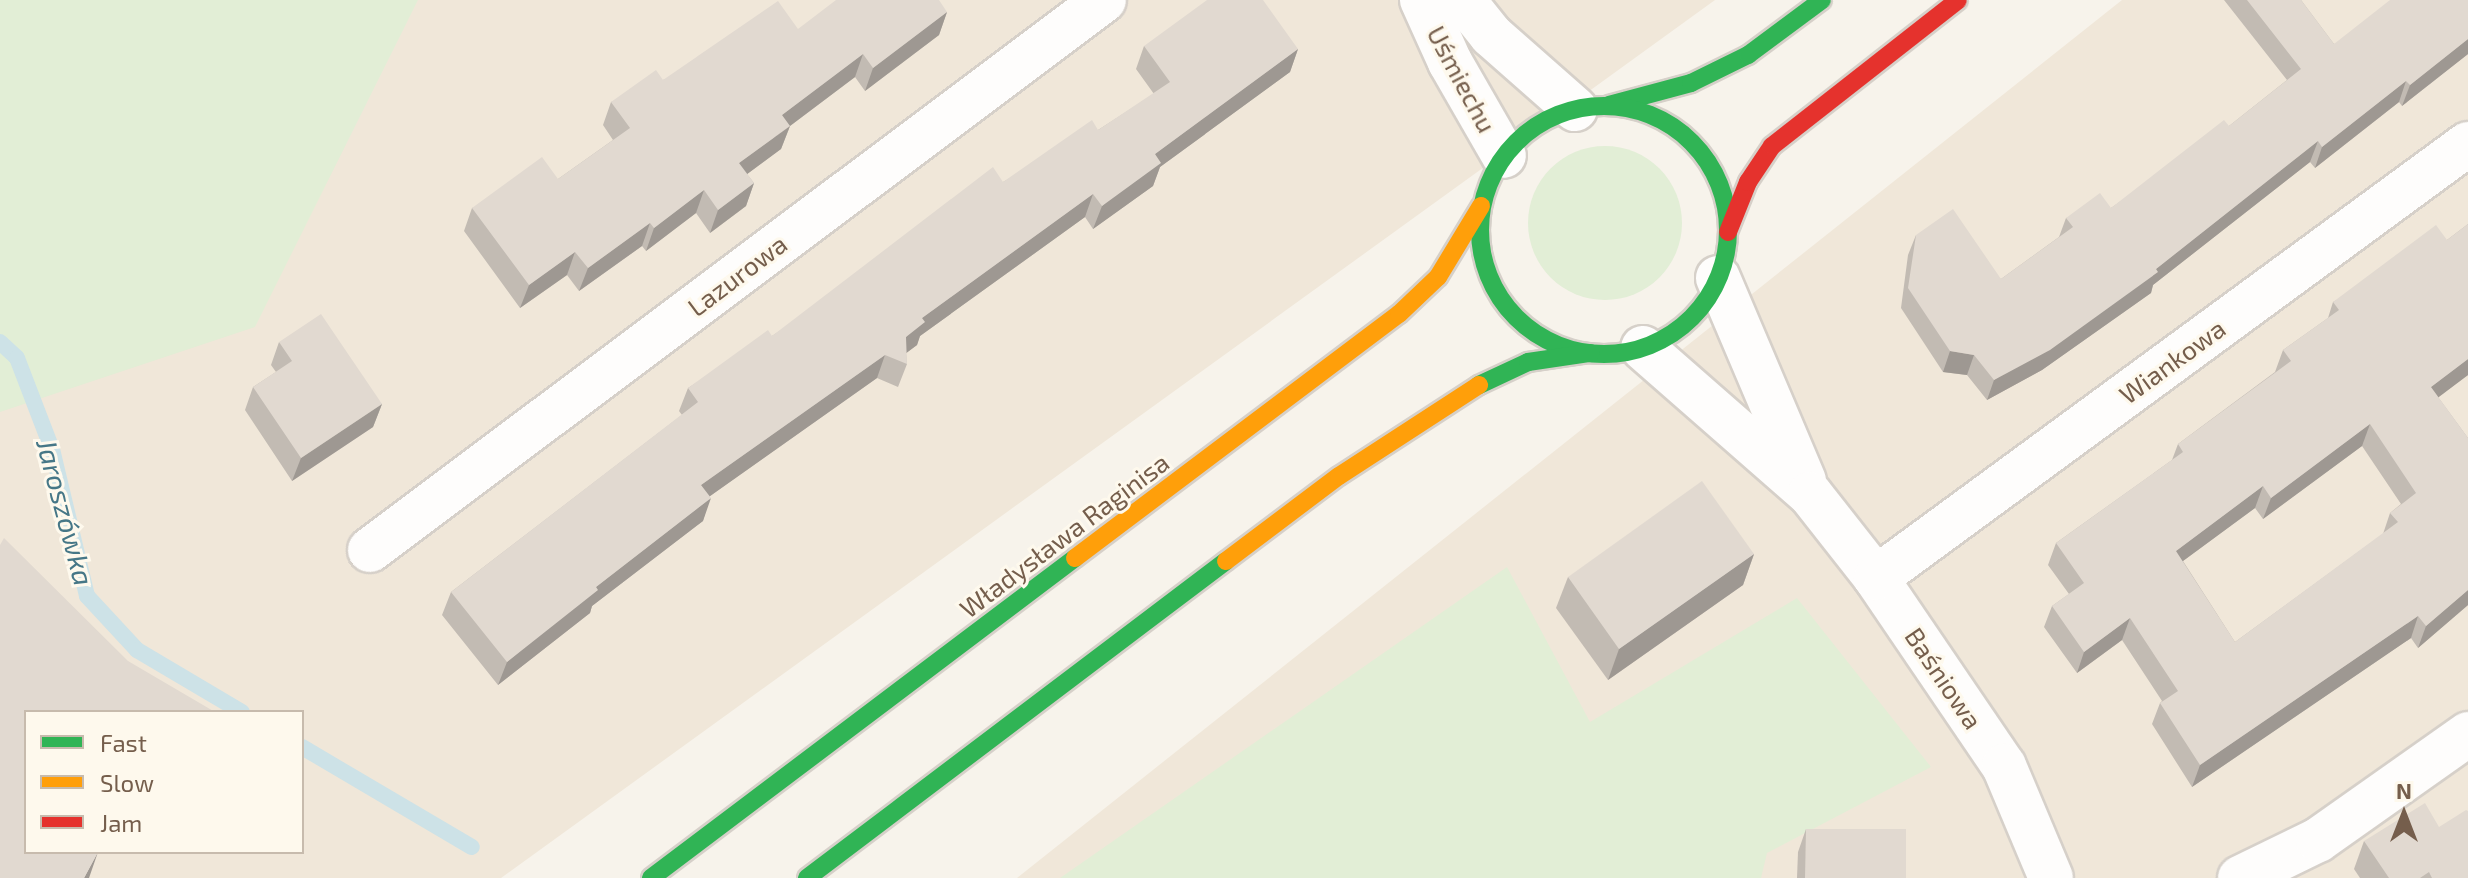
<!DOCTYPE html>
<html>
<head>
<meta charset="utf-8">
<style>
	body { margin:0 }
	#map { position:relative; width:2468px; height:878px; overflow:hidden; background:#f7f3eb; font-family:"Exo 2",sans-serif }
	div>[style] { position:absolute }
	[style*='--x'] { left:calc(var(--x)*1px); top:calc(var(--y)*1px); width:calc(var(--w)*1px); rotate:calc(var(--a)*1deg) }
	.residential>* { inset:0; background:#f0e7d9 }
	.green>* { inset:0; background:#e2eed6 }
	.round { border-radius:50% }
	.stream>* { height:16px; margin:-8px; padding:0 8px; transform-origin:8px; border-radius:8px; background:#cde2e7 }
	.roads { filter:drop-shadow(2px 0 #d6d0c9) drop-shadow(-2px 0 #d6d0c9) drop-shadow(0 2px #d6d0c9) drop-shadow(0 -2px #d6d0c9) }
	.street>* { height:44px; margin:-22px; padding:0 22px; transform-origin:22px; border-radius:22px; background:#fefdfc }
	.fast>* { height:18px; margin:-9px; padding:0 9px; transform-origin:9px; border-radius:9px; background:#30b455 }
	.fast>.ring { margin:-9px; padding:0; box-sizing:content-box; background:none; border:18px solid #30b455; border-radius:50% }
	.slow>* { height:18px; margin:-9px; padding:0 9px; transform-origin:9px; border-radius:9px; background:#ff9f0a }
	.jam>* { height:18px; margin:-9px; padding:0 9px; transform-origin:9px; border-radius:9px; background:#e5322d }
	.wall>* { inset:0; background:#c2bbb3 }
	.shaded-wall>* { inset:0; background:#9e9892 }
	.building>* { inset:0; background:#e1d9d0 }
	span { translate:-50% -50%; white-space:nowrap; text-align:center; line-height:1.15; -webkit-text-stroke:6px #fef9ed; paint-order:stroke }
	.street-label { font-size:26px; color:#755e4c }
	.water-label { font-size:28px; color:#467787; font-style:italic }
	.legend { position:absolute; left:24px; top:710px; width:280px; height:144px; box-sizing:border-box; background:#fef9ed; border:2px solid #c7bbad; margin:0; padding:10px 14px; list-style:none; font-size:24px; color:#755e4c }
	.legend li { display:flex; align-items:center; gap:16px; height:40px }
	.legend b { width:40px; border:2px solid #c7bbad }
	.north { position:absolute; left:2364px; top:774px; width:80px; height:80px; -webkit-text-stroke:6px #fef9ed; paint-order:stroke; rotate:0deg; font-size:22px; font-weight:700; line-height:32px; text-align:center; color:#755e4c }
	.north::after { content:''; display:block; margin:auto; width:28px; height:36px; background:#755e4c; clip-path:polygon(50% 0,100% 100%,50% 72%,0 100%) }
</style>
</head>
<body>
<div id="map">
	<div class="residential">
		<i style="clip-path:polygon(evenodd,412px 0,1715px 0,501px 878px,0 878px,0 409px,412px 0,26px 712px,302px 712px,302px 852px,26px 852px,26px 712px)"></i>
		<i style="clip-path:polygon(2122px 0,2468px 0,2468px 878px,1017px 878px)"></i>
	</div>
	<div class="green">
		<i style="clip-path:polygon(0 0,418px 0,255px 327px,0 412px)"></i>
		<i class="round" style="left:1528px;top:146px;width:154px;height:154px"></i>
		<i style="clip-path:polygon(1507px 567px,1590px 722px,1797px 598px,1931px 767px,1767px 853px,1761px 878px,1060px 878px)"></i>
	</div>
	<div class="stream">
		<i style="--x:0;--y:342;--w:23;--a:43"></i>
		<i style="--x:17;--y:358;--w:97;--a:69"></i>
		<i style="--x:52;--y:449;--w:151;--a:76.6"></i>
		<i style="--x:87;--y:596;--w:74;--a:47.2"></i>
		<i style="--x:137;--y:650;--w:122;--a:30.6"></i>
		<i style="--x:302;--y:747;--w:197;--a:30.5"></i>
	</div>
	<div class="roads">
		<div class="street">
			<i style="--x:1422;--y:0;--w:68;--a:65.7"></i>
			<i style="--x:1450;--y:62;--w:108;--a:60.1"></i>
			<i style="--x:1463;--y:0;--w:45;--a:51.3"></i>
			<i style="--x:1491;--y:35;--w:112;--a:41.4"></i>
			<i style="--x:1718;--y:278;--w:220;--a:67"></i>
			<i style="--x:1643;--y:348;--w:222;--a:41.2"></i>
			<i style="--x:1810;--y:494;--w:107;--a:51.8"></i>
			<i style="--x:1876;--y:578;--w:227;--a:55.8"></i>
			<i style="--x:2004;--y:766;--w:121;--a:67.2"></i>
			<i style="--x:370;--y:550;--w:917;--a:-36.84"></i>
			<i style="--x:1876;--y:578;--w:734;--a:-36.25"></i>
			<i style="--x:2240;--y:878;--w:87;--a:-26"></i>
			<i style="--x:2318;--y:840;--w:184;--a:-35.2"></i>
		</div>
		<div class="fast">
			<i style="--x:1609;--y:105;--w:85;--a:-15"></i>
			<i style="--x:1691;--y:83;--w:64;--a:-26.2"></i>
			<i style="--x:1748;--y:55;--w:92;--a:-36.6"></i>
			<i class="ring" style="left:1480px;top:106px;width:230px;height:230px"></i>
			<i style="--x:1479;--y:385;--w:54;--a:-25.1"></i>
			<i style="--x:1528;--y:362;--w:63;--a:-8.3"></i>
			<i style="--x:651;--y:878;--w:531;--a:-37.04"></i>
			<i style="--x:807;--y:878;--w:525;--a:-37.11"></i>
		</div>
		<div class="slow">
			<i style="--x:1075;--y:558;--w:406;--a:-37"></i>
			<i style="--x:1399;--y:314;--w:54;--a:-43.5"></i>
			<i style="--x:1438;--y:277;--w:83;--a:-58.8"></i>
			<i style="--x:1226;--y:561;--w:141;--a:-37"></i>
			<i style="--x:1339;--y:476;--w:167;--a:-33"></i>
		</div>
		<div class="jam">
			<i style="--x:1728;--y:232;--w:54;--a:-68.2"></i>
			<i style="--x:1748;--y:182;--w:43;--a:-56.3"></i>
			<i style="--x:1772;--y:146;--w:236;--a:-38.1"></i>
		</div>
	</div>
	<div class="wall">
		<i style="clip-path:polygon(2224px 0,2301px 0,2334px 44px,2468px 0,2468px 54px,2402px 106px,2399px 102px,2315px 168px,2310px 162px,2153px 285px,2151px 293px,2042px 370px,1987px 400px,1967px 375px,1943px 372px,1901px 308px,1908px 255px,1916px 235px,2001px 279px,2059px 237px,2066px 218px,2111px 208px,2229px 126px,2287px 80px)"></i>
		<i style="clip-path:polygon(947px 12px,939px 35px,865px 91px,855px 77px,790px 126px,781px 149px,747px 174px,754px 183px,746px 206px,710px 233px,696px 213px,646px 251px,642px 246px,579px 291px,567px 275px,520px 308px,464px 231px,472px 208px,558px 179px,613px 140px,603px 125px,611px 102px,663px 80px,798px 29px)"></i>
		<i style="clip-path:polygon(1144px 46px,1298px 49px,1290px 72px,1160px 167px,1153px 186px,1093px 229px,1085px 217px,920px 336px,917px 345px,906px 353px,907px 364px,898px 387px,877px 378px,710px 496px,703px 521px,592px 606px,590px 613px,498px 685px,442px 615px,451px 592px,682px 415px,679px 411px,688px 388px,772px 336px,1003px 182px,1098px 130px,1154px 94px,1136px 69px)"></i>
		<i style="clip-path:polygon(evenodd,2468px 224px,2468px 375px,2438px 397px,2468px 438px,2468px 605px,2418px 648px,2411px 638px,2192px 787px,2152px 724px,2160px 703px,2162px 701px,2122px 640px,2077px 673px,2044px 627px,2052px 606px,2069px 594px,2048px 565px,2056px 543px,2172px 460px,2178px 444px,2275px 372px,2283px 350px,2328px 318px,2333px 302px,2447px 240px,2468px 224px,2362px 446px,2401px 504px,2390px 513px,2383px 534px,2235px 642px,2183px 561px,2255px 508px,2263px 519px,2362px 446px)"></i>
		<i style="clip-path:polygon(279px 342px,382px 404px,373px 427px,292px 481px,245px 410px,253px 387px,276px 372px,271px 365px)"></i>
		<i style="clip-path:polygon(1754px 554px,1743px 585px,1608px 680px,1556px 608px,1568px 577px)"></i>
		<i style="clip-path:polygon(1806px 829px,1906px 878px,1797px 878px,1798px 852px)"></i>
		<i style="clip-path:polygon(2364px 841px,2468px 878px,2360px 878px,2354px 869px)"></i>
	</div>
	<div class="shaded-wall">
		<i style="clip-path:polygon(947px 12px,939px 35px,865px 91px,873px 68px)"></i>
		<i style="clip-path:polygon(2468px 39px,2468px 54px,2402px 106px,2410px 85px)"></i>
		<i style="clip-path:polygon(1298px 49px,1290px 72px,1160px 167px,1153px 186px,1093px 229px,1102px 206px,1155px 154px)"></i>
		<i style="clip-path:polygon(863px 54px,855px 77px,774px 138px,782px 115px)"></i>
		<i style="clip-path:polygon(2406px 81px,2399px 102px,2315px 168px,2322px 147px)"></i>
		<i style="clip-path:polygon(790px 126px,781px 149px,731px 186px,739px 163px)"></i>
		<i style="clip-path:polygon(2318px 141px,2310px 162px,2153px 285px,2151px 293px,2042px 370px,1987px 400px,1994px 380px,2156px 269px)"></i>
		<i style="clip-path:polygon(754px 183px,746px 206px,710px 233px,718px 210px)"></i>
		<i style="clip-path:polygon(704px 190px,696px 213px,646px 251px,654px 228px)"></i>
		<i style="clip-path:polygon(1093px 194px,1085px 217px,920px 336px,917px 345px,897px 360px,906px 337px,922px 318px)"></i>
		<i style="clip-path:polygon(650px 223px,642px 246px,579px 291px,588px 268px)"></i>
		<i style="clip-path:polygon(575px 252px,567px 275px,520px 308px,529px 285px)"></i>
		<i style="clip-path:polygon(1950px 351px,1974px 355px,1967px 375px,1943px 372px)"></i>
		<i style="clip-path:polygon(885px 355px,877px 378px,693px 508px,701px 485px)"></i>
		<i style="clip-path:polygon(2468px 359px,2468px 375px,2423px 409px,2431px 387px)"></i>
		<i style="clip-path:polygon(382px 404px,373px 427px,292px 481px,301px 458px)"></i>
		<i style="clip-path:polygon(2370px 424px,2362px 446px,2263px 519px,2271px 498px)"></i>
		<i style="clip-path:polygon(2263px 486px,2255px 508px,2168px 572px,2176px 551px)"></i>
		<i style="clip-path:polygon(711px 498px,703px 521px,592px 606px,590px 613px,498px 685px,507px 662px,596px 587px)"></i>
		<i style="clip-path:polygon(1754px 554px,1743px 585px,1608px 680px,1619px 649px)"></i>
		<i style="clip-path:polygon(2468px 590px,2468px 605px,2418px 648px,2426px 626px)"></i>
		<i style="clip-path:polygon(2418px 616px,2411px 638px,2192px 787px,2200px 765px)"></i>
		<i style="clip-path:polygon(2130px 618px,2122px 640px,2077px 673px,2084px 652px)"></i>
		<i style="clip-path:polygon(98px 852px,89px 878px,84px 878px)"></i>
	</div>
	<div class="building">
		<i style="clip-path:polygon(836px 0,939px 0,947px 12px,873px 68px,863px 54px,782px 115px,790px 126px,739px 163px,754px 183px,718px 210px,704px 190px,654px 228px,650px 223px,588px 268px,575px 252px,529px 285px,472px 208px,542px 157px,558px 179px,630px 128px,611px 102px,656px 70px,663px 80px,778px 1px,798px 29px)"></i>
		<i style="clip-path:polygon(1207px 0,1263px 0,1298px 49px,1155px 154px,1161px 163px,1102px 206px,1093px 194px,922px 318px,925px 322px,906px 337px,907px 364px,885px 355px,701px 485px,711px 498px,596px 587px,598px 590px,507px 662px,451px 592px,698px 402px,688px 388px,768px 330px,772px 336px,993px 167px,1003px 182px,1092px 120px,1098px 130px,1170px 82px,1144px 46px)"></i>
		<i style="clip-path:polygon(2247px 0,2301px 0,2334px 44px,2390px 0,2468px 0,2468px 39px,2410px 85px,2406px 81px,2322px 147px,2318px 141px,2156px 269px,2158px 272px,2050px 350px,1994px 380px,1974px 355px,1950px 351px,1908px 288px,1916px 235px,1953px 209px,2001px 279px,2073px 227px,2066px 218px,2100px 193px,2111px 208px,2224px 120px,2229px 126px,2301px 69px)"></i>
		<i style="clip-path:polygon(evenodd,2468px 224px,2468px 359px,2431px 387px,2468px 438px,2468px 590px,2426px 626px,2418px 616px,2200px 765px,2160px 703px,2178px 691px,2130px 618px,2084px 652px,2052px 606px,2084px 583px,2056px 543px,2183px 452px,2178px 444px,2291px 361px,2283px 350px,2339px 310px,2333px 302px,2436px 225px,2447px 240px,2468px 224px,2370px 424px,2416px 493px,2390px 513px,2398px 522px,2235px 642px,2176px 551px,2263px 486px,2271px 498px,2370px 424px)"></i>
		<i style="clip-path:polygon(321px 314px,382px 404px,301px 458px,253px 387px,292px 361px,279px 342px)"></i>
		<i style="clip-path:polygon(1702px 481px,1754px 554px,1619px 649px,1568px 577px)"></i>
		<i style="clip-path:polygon(4px 538px,128px 661px,215px 712px,26px 712px,26px 852px,98px 852px,84px 878px,0 878px,0 545px)"></i>
		<i style="clip-path:polygon(2425px 803px,2439px 827px,2466px 810px,2468px 811px,2468px 878px,2432px 878px,2429px 872px,2420px 878px,2389px 878px,2364px 841px)"></i>
		<i style="clip-path:polygon(1806px 829px,1906px 829px,1906px 878px,1805px 878px)"></i>
	</div>
	<div class="street-label">
		<span style="left:1462px;top:79px;rotate:62deg">Uśmiechu</span>
		<span style="left:737px;top:275px;rotate:-37deg">Lazurowa</span>
		<span style="left:2172px;top:361px;rotate:-36deg">Wiankowa</span>
		<span style="left:1064px;top:535px;rotate:-37deg">Władysława Raginisa</span>
		<span style="left:1944px;top:678px;rotate:56deg">Baśniowa</span>
	</div>
	<div class="water-label">
		<span style="left:66px;top:512px;rotate:75deg">Jaroszówka</span>
	</div>
	<ul class="legend">
	<li><b style="height:10px;background:#30b455"></b>Fast</li>
	<li><b style="height:10px;background:#ff9f0a"></b>Slow</li>
	<li><b style="height:10px;background:#e5322d"></b>Jam</li>
	</ul>
	<div class="north">N</div>
</div>
</body>
</html>
